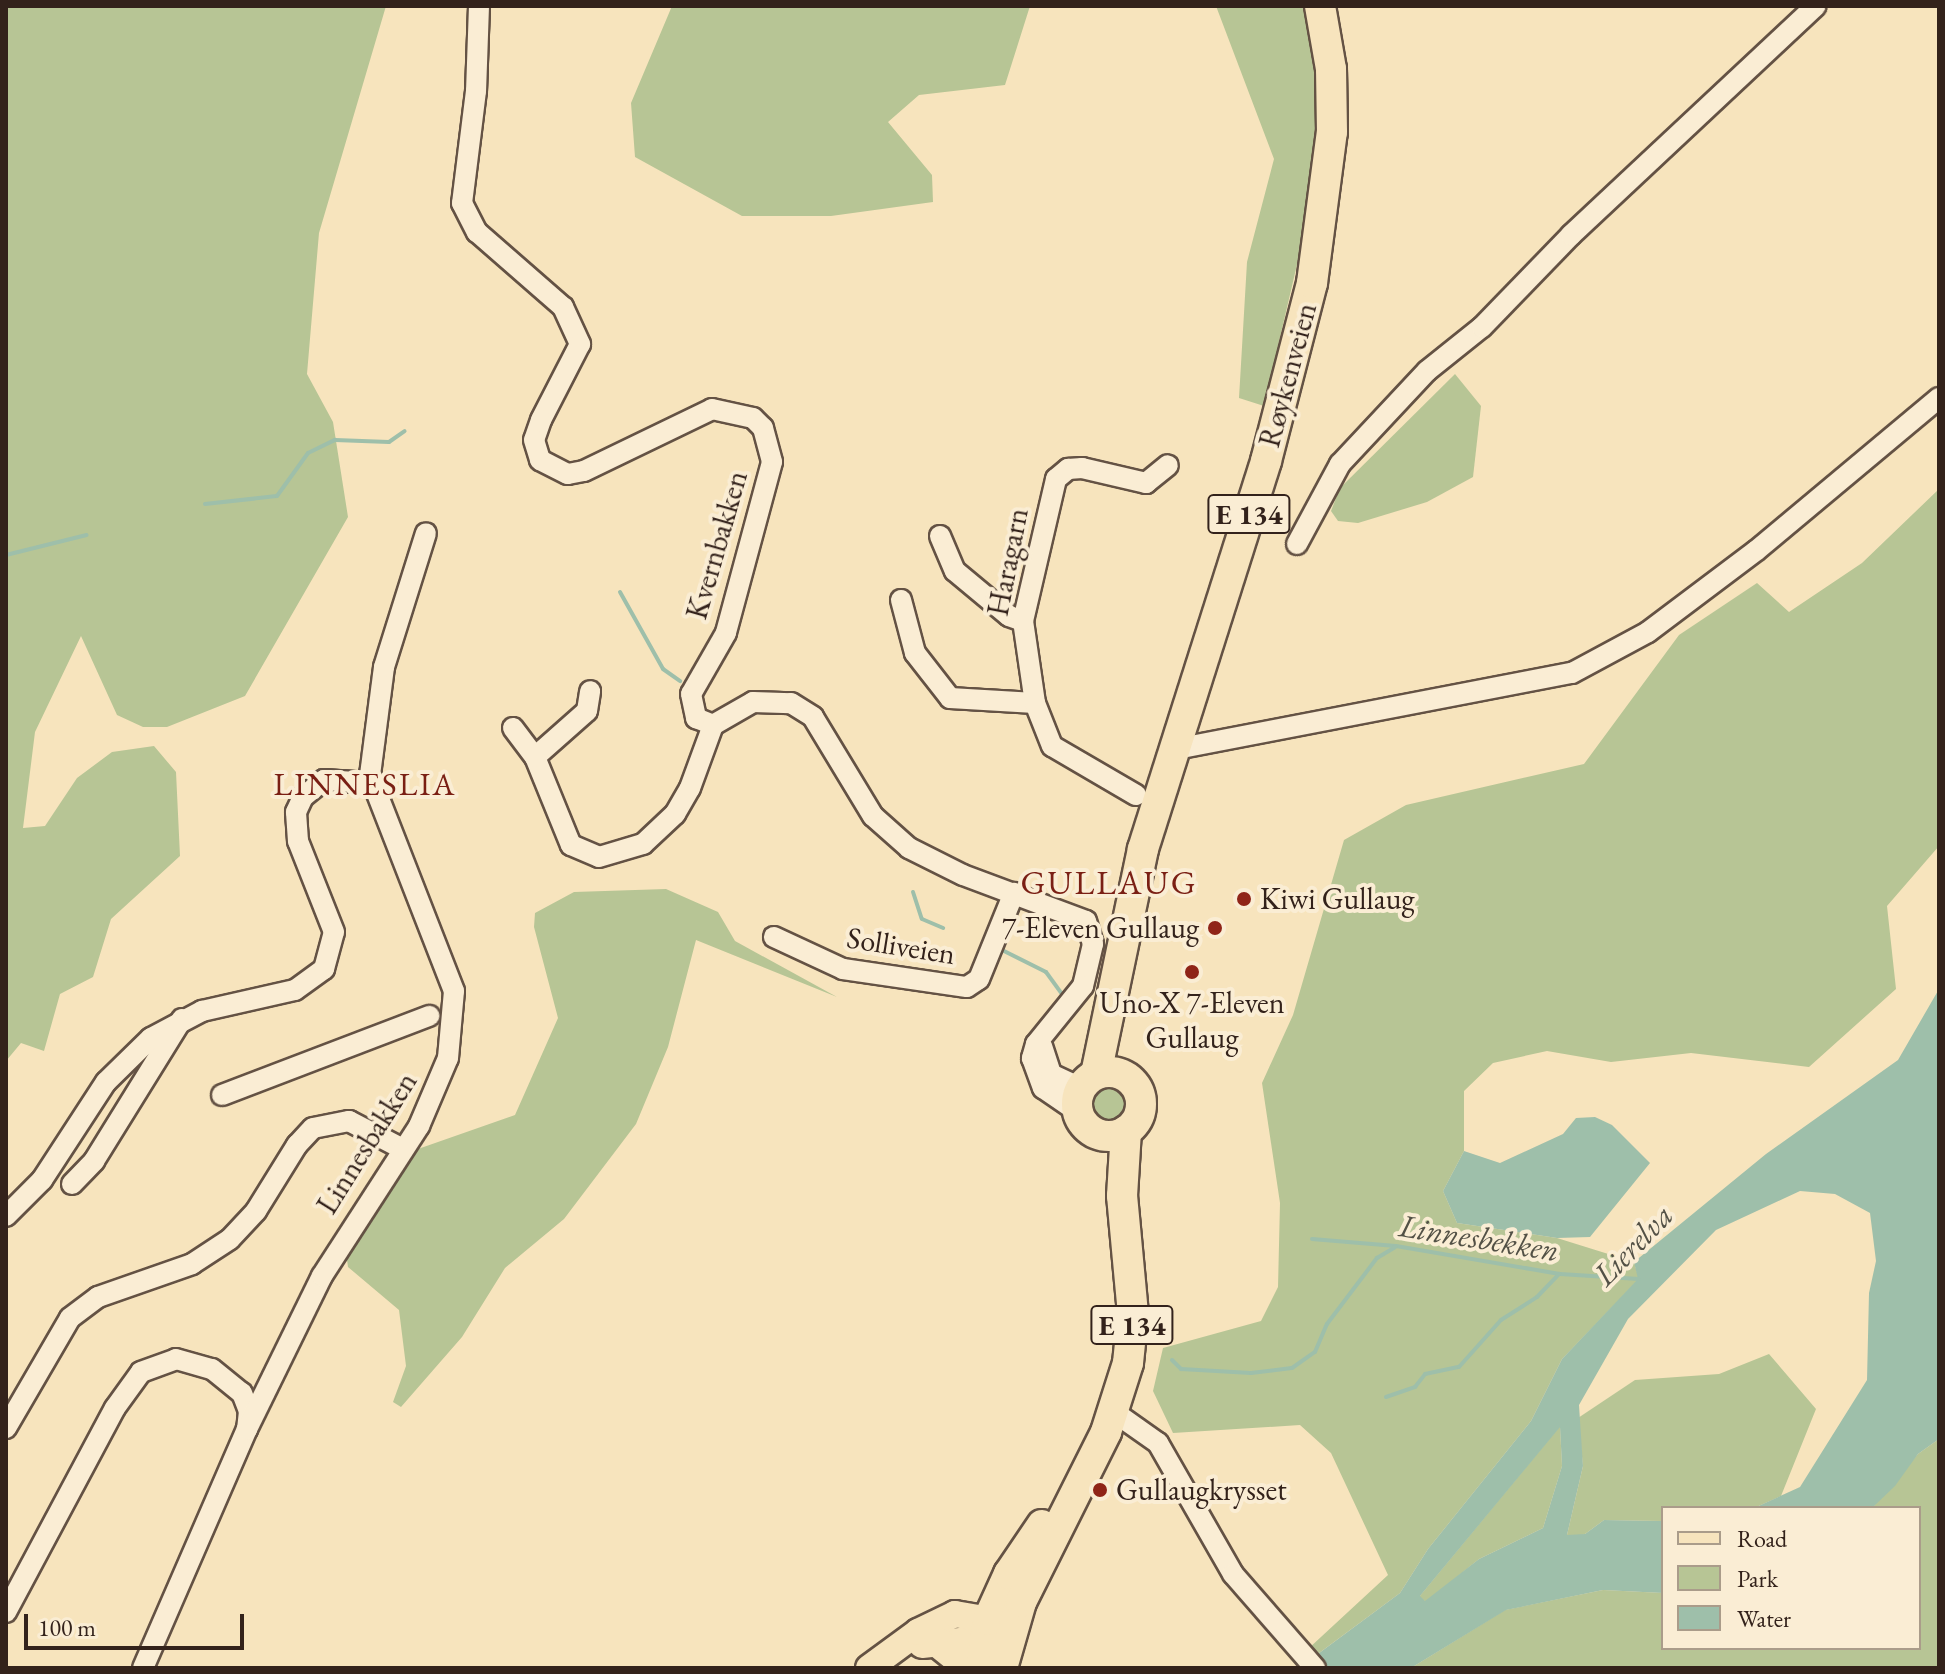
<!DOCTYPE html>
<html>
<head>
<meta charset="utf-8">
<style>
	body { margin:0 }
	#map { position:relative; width:1945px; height:1674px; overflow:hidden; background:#f7e4bd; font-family:"EB Garamond",serif }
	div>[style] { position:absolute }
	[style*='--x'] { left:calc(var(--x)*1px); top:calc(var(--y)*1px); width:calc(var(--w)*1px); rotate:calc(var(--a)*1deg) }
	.green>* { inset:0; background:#b7c595 }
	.round { border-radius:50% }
	.water>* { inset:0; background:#9ebfaa }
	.stream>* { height:4px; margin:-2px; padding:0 2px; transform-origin:2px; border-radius:2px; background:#9ebfaa }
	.roads { filter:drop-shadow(2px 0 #645244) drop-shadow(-2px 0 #645244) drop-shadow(0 2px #645244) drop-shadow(0 -2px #645244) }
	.minor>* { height:20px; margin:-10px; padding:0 10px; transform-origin:10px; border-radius:10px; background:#faedd4 }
	.major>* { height:26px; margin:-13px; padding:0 13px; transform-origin:13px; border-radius:13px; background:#f7e4bd }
	.highway>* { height:30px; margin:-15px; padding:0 15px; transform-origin:15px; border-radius:15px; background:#f7e4bd }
	.highway>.ring { margin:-15px; padding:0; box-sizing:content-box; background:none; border:30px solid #f7e4bd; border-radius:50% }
	.dots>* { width:22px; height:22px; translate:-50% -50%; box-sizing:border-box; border:4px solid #faedd4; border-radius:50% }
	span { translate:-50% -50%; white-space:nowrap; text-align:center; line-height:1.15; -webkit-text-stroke:8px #faedd4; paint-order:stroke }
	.shield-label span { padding:2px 6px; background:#faedd4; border:2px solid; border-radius:6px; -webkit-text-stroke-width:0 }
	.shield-label { font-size:28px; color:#33221b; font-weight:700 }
	.street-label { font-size:30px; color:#33221b }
	.poi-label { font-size:30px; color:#33221b }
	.left { translate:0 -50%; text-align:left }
	.right { translate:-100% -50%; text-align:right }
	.neighbourhood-label { font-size:32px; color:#7a1f14; letter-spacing:2px }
	.water-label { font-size:32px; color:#535146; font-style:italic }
	.quarter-label { font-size:34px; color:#7a1f14; letter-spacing:2px }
	.frame { position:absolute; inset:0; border:8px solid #33221b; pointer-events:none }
	.legend { position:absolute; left:1661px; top:1506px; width:260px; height:144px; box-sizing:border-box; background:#faedd4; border:2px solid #aa9c8a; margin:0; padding:10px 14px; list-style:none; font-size:24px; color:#33221b }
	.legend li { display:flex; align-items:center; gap:16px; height:40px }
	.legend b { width:40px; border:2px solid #aa9c8a }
	.scale { position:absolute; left:24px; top:1614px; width:220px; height:36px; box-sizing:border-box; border:4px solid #33221b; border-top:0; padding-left:10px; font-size:24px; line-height:28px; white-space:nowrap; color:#33221b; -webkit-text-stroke:6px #faedd4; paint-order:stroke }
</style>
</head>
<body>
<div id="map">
	<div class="green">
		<i style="clip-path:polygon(6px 6px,386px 6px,319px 233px,307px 374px,333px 422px,348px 517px,245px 696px,167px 727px,143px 727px,117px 715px,81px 636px,35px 732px,23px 828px,45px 826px,77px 778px,112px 752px,154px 746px,176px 772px,180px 856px,111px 919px,93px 977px,60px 994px,44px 1051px,21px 1043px,6px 1061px)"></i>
		<i style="clip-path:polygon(672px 6px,1030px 6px,1005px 85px,919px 95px,888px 122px,932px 175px,933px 202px,831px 216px,742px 216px,635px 157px,631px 103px)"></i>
		<i style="clip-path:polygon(1216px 6px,1304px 6px,1317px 79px,1318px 121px,1299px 256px,1264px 406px,1239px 398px,1247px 262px,1274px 159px)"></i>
		<i style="clip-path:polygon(1455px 374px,1481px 406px,1473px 477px,1427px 502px,1358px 523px,1338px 521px,1331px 511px,1340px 488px)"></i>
		<i style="clip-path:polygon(1939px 489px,1939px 846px,1887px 906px,1896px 989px,1809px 1067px,1691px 1053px,1611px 1062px,1547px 1051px,1493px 1063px,1464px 1091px,1464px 1151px,1443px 1191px,1457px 1223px,1557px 1238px,1634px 1262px,1639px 1279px,1562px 1359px,1531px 1421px,1428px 1549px,1400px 1593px,1315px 1656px,1308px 1649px,1388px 1575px,1331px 1453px,1300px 1425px,1173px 1433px,1153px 1391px,1163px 1348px,1261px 1321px,1278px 1287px,1280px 1203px,1262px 1083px,1293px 1015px,1344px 840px,1406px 805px,1584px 764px,1679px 635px,1757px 583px,1789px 612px,1862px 563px)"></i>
		<i style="clip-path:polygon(666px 889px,718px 912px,735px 941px,837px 997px,696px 940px,668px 1047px,636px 1124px,564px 1219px,505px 1268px,462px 1337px,401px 1407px,393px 1402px,406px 1366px,399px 1310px,348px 1267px,346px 1253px,418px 1149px,515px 1115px,558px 1018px,534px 927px,535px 913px,574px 892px)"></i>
		<i class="round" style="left:1091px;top:1086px;width:38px;height:38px"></i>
		<i style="clip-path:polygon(1769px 1354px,1816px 1409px,1781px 1496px,1754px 1508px,1663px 1508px,1663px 1521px,1604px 1520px,1585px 1534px,1572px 1539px,1567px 1535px,1583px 1466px,1578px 1418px,1635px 1380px,1719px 1374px)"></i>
		<i style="clip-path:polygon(1560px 1426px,1562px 1466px,1543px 1528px,1479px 1559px,1426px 1602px,1419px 1597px)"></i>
		<i style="clip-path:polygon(1939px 1439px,1939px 1668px,1411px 1668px,1505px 1610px,1603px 1590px,1663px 1593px,1663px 1648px,1919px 1648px,1919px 1508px,1872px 1508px,1918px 1454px)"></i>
	</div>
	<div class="water">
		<i style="clip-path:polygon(evenodd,1939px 989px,1939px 1439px,1918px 1454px,1895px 1486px,1872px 1508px,1754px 1508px,1800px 1487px,1867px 1380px,1869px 1293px,1876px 1261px,1870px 1213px,1835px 1194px,1800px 1191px,1716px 1230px,1628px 1319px,1579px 1405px,1583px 1466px,1567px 1535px,1585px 1534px,1604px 1520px,1663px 1521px,1663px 1593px,1603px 1590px,1506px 1610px,1411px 1668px,1299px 1668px,1400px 1593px,1428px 1549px,1531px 1421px,1562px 1359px,1638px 1279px,1634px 1262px,1766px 1154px,1898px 1060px,1939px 989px,1560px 1427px,1562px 1466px,1543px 1528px,1479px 1559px,1425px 1601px,1420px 1596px,1560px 1427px)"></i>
		<i style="clip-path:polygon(1595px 1117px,1612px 1125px,1650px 1163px,1590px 1237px,1557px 1238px,1457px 1223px,1443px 1191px,1464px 1151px,1500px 1163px,1563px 1134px,1576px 1118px)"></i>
	</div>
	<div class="stream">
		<i style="--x:205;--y:504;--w:72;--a:-6.3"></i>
		<i style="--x:277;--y:496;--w:53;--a:-54.2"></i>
		<i style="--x:308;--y:453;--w:30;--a:-26"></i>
		<i style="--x:335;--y:440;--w:54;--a:2.1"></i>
		<i style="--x:389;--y:442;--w:19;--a:-35"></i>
		<i style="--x:6;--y:555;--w:83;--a:-13.9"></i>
		<i style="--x:620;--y:592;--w:88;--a:60.8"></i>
		<i style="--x:663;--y:669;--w:21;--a:35"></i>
		<i style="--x:913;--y:892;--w:28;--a:72"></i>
		<i style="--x:922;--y:919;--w:23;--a:23"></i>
		<i style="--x:1004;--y:951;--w:47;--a:26.6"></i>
		<i style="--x:1046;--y:972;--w:27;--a:54"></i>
		<i style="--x:1312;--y:1239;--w:84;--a:4.8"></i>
		<i style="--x:1396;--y:1246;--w:166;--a:9.7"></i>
		<i style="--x:1560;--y:1274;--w:79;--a:3.6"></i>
		<i style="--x:1172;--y:1360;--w:13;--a:45"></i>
		<i style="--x:1181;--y:1369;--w:70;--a:3.3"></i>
		<i style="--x:1251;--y:1373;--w:41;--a:-7"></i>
		<i style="--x:1292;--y:1368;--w:28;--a:-35"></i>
		<i style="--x:1315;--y:1352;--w:30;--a:-67"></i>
		<i style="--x:1327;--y:1324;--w:83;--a:-52.9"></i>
		<i style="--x:1377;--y:1258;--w:21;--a:-31"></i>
		<i style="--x:1386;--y:1397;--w:31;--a:-19"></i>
		<i style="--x:1415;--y:1387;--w:16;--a:-52"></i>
		<i style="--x:1425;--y:1374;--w:35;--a:-12"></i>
		<i style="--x:1459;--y:1367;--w:63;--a:-48.2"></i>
		<i style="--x:1501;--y:1320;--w:43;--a:-32.6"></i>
		<i style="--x:1537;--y:1297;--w:32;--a:-46"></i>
	</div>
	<div class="roads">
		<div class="minor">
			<i style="--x:479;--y:6;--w:85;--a:92"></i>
			<i style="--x:476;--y:91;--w:113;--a:97.1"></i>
			<i style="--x:462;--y:203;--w:33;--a:63"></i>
			<i style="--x:477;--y:232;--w:114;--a:41.1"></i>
			<i style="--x:563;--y:307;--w:41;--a:65.3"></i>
			<i style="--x:580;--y:344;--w:85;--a:117.2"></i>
			<i style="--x:541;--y:420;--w:21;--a:109"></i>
			<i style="--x:534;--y:440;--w:21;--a:73"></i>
			<i style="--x:540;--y:460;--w:31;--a:27"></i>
			<i style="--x:568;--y:474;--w:16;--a:-11"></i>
			<i style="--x:584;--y:471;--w:142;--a:-25.8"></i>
			<i style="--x:712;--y:409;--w:42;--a:12.4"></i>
			<i style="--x:753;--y:418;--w:14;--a:45"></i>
			<i style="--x:763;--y:428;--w:35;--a:75"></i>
			<i style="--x:772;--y:462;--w:177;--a:105.1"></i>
			<i style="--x:726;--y:633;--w:70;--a:119.8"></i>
			<i style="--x:691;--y:694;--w:25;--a:78"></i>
			<i style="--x:696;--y:718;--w:18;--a:22"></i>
			<i style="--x:713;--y:725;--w:46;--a:-29.9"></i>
			<i style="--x:753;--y:702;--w:38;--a:2"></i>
			<i style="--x:791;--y:703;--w:26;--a:32"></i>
			<i style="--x:813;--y:717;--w:116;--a:58.8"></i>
			<i style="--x:873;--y:816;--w:48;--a:41.6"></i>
			<i style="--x:909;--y:848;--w:60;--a:26.6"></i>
			<i style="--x:963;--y:875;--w:131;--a:20.5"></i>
			<i style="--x:1086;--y:921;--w:24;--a:73"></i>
			<i style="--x:1093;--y:944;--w:43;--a:103.4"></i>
			<i style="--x:1083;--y:986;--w:75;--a:129"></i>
			<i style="--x:1036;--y:1044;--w:15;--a:106"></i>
			<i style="--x:1032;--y:1058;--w:32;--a:70"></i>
			<i style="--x:1043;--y:1088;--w:42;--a:34.4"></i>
			<i style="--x:940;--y:536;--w:38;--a:67"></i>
			<i style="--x:955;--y:571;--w:70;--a:39.8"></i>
			<i style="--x:1009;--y:616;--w:15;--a:20"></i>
			<i style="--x:1297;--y:544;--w:91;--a:-61.7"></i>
			<i style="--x:1340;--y:464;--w:127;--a:-46.9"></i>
			<i style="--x:1427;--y:371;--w:70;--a:-38.7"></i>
			<i style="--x:1482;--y:327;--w:128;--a:-45.9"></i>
			<i style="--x:1571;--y:235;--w:335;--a:-43.1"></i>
			<i style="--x:901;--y:600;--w:55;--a:75.2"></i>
			<i style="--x:915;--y:653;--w:57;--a:52.1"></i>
			<i style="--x:950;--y:698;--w:85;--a:3.4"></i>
			<i style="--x:513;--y:728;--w:36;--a:53"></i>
			<i style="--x:535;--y:757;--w:95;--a:67.8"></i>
			<i style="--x:571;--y:845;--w:30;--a:23"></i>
			<i style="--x:599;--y:857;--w:46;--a:-16.5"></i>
			<i style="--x:643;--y:844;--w:44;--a:-43.2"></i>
			<i style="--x:675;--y:814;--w:30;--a:-60"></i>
			<i style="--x:690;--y:788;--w:67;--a:-69.9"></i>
			<i style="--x:1176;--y:749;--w:403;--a:-10.9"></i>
			<i style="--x:1572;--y:673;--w:86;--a:-28.3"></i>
			<i style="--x:1648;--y:632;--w:136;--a:-37"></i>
			<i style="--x:1757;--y:550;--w:237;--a:-39.9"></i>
			<i style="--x:535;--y:757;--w:69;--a:-41.5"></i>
			<i style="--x:587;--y:711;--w:20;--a:-81"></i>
			<i style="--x:1136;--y:795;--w:97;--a:-149.7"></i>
			<i style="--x:1052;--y:746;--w:46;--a:-111.6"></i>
			<i style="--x:1035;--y:703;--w:83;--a:-98.3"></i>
			<i style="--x:1023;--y:621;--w:146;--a:-76.9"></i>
			<i style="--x:1056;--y:479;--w:16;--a:-40"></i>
			<i style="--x:1068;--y:469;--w:14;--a:-4"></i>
			<i style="--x:1082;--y:468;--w:66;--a:13.2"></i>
			<i style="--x:1146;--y:483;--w:28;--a:-39"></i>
			<i style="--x:774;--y:937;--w:76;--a:24.9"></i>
			<i style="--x:843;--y:969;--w:125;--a:8.3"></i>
			<i style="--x:967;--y:987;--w:14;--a:-34"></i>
			<i style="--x:979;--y:979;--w:93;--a:-67.9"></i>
			<i style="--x:1042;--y:1046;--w:29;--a:72"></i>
			<i style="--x:1051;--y:1074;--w:33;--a:25"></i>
			<i style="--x:222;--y:1095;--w:222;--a:-20.9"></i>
			<i style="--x:72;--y:1184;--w:32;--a:-46"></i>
			<i style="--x:94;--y:1161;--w:167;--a:-58.2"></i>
			<i style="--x:6;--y:1216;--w:51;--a:-45"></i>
			<i style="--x:42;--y:1180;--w:117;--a:-56.9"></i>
			<i style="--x:106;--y:1082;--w:63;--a:-44.4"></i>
			<i style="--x:151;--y:1038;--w:58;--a:-27.9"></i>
			<i style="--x:202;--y:1011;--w:95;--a:-12.7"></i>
			<i style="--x:295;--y:990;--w:36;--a:-36"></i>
			<i style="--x:324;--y:969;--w:38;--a:-75"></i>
			<i style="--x:334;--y:932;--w:98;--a:-111.6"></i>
			<i style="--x:298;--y:841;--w:29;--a:-94"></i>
			<i style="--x:296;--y:812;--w:17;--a:-65"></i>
			<i style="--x:303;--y:797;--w:27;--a:-39"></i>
			<i style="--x:324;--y:780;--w:47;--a:3.7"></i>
			<i style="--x:1114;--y:1412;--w:54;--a:35.2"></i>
			<i style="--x:1158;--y:1443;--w:151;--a:60.2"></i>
			<i style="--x:1233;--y:1574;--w:125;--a:48.9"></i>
			<i style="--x:6;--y:1428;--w:127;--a:-59.8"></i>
			<i style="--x:70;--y:1318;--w:35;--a:-37"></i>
			<i style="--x:98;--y:1297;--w:100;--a:-19.3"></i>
			<i style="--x:192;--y:1264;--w:45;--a:-33.3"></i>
			<i style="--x:230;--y:1239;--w:38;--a:-47"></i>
			<i style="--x:256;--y:1211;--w:78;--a:-58.2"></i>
			<i style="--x:297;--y:1145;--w:23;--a:-47"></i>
			<i style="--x:313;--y:1128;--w:37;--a:-11"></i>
			<i style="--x:349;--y:1121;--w:61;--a:27.4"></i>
			<i style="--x:6;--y:1612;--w:231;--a:-61.9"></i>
			<i style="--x:115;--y:1408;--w:44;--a:-54.2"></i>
			<i style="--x:141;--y:1372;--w:37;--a:-20"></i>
			<i style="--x:176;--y:1359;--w:37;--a:16"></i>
			<i style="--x:212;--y:1369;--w:38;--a:39"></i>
			<i style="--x:242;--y:1393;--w:19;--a:69"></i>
			<i style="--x:249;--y:1411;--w:18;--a:96"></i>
			<i style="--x:143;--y:1668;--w:261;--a:-66.5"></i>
			<i style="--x:247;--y:1429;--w:170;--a:-63.9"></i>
			<i style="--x:322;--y:1276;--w:179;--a:-57.1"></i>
			<i style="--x:419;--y:1126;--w:74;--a:-66.9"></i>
			<i style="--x:448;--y:1058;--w:67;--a:-84.9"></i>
			<i style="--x:454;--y:991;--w:232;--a:-111.3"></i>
			<i style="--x:370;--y:775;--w:109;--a:-82.6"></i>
			<i style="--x:384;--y:667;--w:140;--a:-72.6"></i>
		</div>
		<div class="major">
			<i style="--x:922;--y:1645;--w:84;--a:-6.1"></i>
			<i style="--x:869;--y:1668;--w:61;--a:-36.3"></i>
			<i style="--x:918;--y:1632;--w:41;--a:-25.9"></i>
			<i style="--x:955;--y:1614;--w:34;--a:10"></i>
			<i style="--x:988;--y:1620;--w:19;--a:36"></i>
		</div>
		<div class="highway">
			<i class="ring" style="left:1077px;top:1072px;width:34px;height:34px"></i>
			<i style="--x:1096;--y:1074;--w:230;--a:-78.2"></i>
			<i style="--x:1143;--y:849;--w:407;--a:-72.4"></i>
			<i style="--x:1266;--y:461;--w:184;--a:-75.5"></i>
			<i style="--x:1312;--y:283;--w:152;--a:-82.5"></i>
			<i style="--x:1332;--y:132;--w:63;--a:-90.9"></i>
			<i style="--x:1331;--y:69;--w:64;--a:-99.9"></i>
			<i style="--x:939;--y:1643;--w:40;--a:39"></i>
			<i style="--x:981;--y:1668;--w:49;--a:-81.7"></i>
			<i style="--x:988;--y:1620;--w:51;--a:-65.5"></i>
			<i style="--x:1009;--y:1574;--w:59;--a:-56"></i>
			<i style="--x:1002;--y:1668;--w:69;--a:-73.9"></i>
			<i style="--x:1021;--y:1602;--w:190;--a:-63.4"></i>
			<i style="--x:1106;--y:1432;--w:72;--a:-72.3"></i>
			<i style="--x:1128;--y:1363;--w:49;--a:-84.2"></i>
			<i style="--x:1133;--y:1314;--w:119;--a:-95.3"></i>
			<i style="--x:1122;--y:1196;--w:65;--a:-86.5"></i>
		</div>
	</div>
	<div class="dots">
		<i style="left:1244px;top:899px;background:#8f2418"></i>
		<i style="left:1215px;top:928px;background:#8f2418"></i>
		<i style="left:1192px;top:972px;background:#8f2418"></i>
		<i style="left:1100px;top:1490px;background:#8f2418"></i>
	</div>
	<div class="shield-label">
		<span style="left:1249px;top:514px">E 134</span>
		<span style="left:1132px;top:1325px">E 134</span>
	</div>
	<div class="street-label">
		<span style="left:1288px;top:375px;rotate:-75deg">Røykenveien</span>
		<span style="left:717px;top:545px;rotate:-74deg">Kvernbakken</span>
		<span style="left:1008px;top:562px;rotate:-79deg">Haragarn</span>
		<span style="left:901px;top:946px;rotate:9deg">Solliveien</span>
		<span style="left:367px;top:1143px;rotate:-58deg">Linnesbakken</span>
	</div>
	<div class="poi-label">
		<span class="left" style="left:1260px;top:899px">Kiwi Gullaug</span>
		<span class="right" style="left:1199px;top:928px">7-Eleven Gullaug</span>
		<span style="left:1192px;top:1020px">Uno-X 7-Eleven<br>Gullaug</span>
		<span class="left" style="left:1116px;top:1490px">Gullaugkrysset</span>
	</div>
	<div class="neighbourhood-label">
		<span style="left:365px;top:784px">LINNESLIA</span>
	</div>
	<div class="water-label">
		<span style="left:1479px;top:1238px;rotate:9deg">Linnesbekken</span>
		<span style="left:1633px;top:1245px;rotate:-46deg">Lierelva</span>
	</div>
	<div class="quarter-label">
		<span style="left:1109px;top:883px">GULLAUG</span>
	</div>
	<div class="frame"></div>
	<ul class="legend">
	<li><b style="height:10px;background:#f7e4bd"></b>Road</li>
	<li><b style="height:22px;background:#b7c595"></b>Park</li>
	<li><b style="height:22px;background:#9ebfaa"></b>Water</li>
	</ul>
	<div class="scale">100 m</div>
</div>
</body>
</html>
